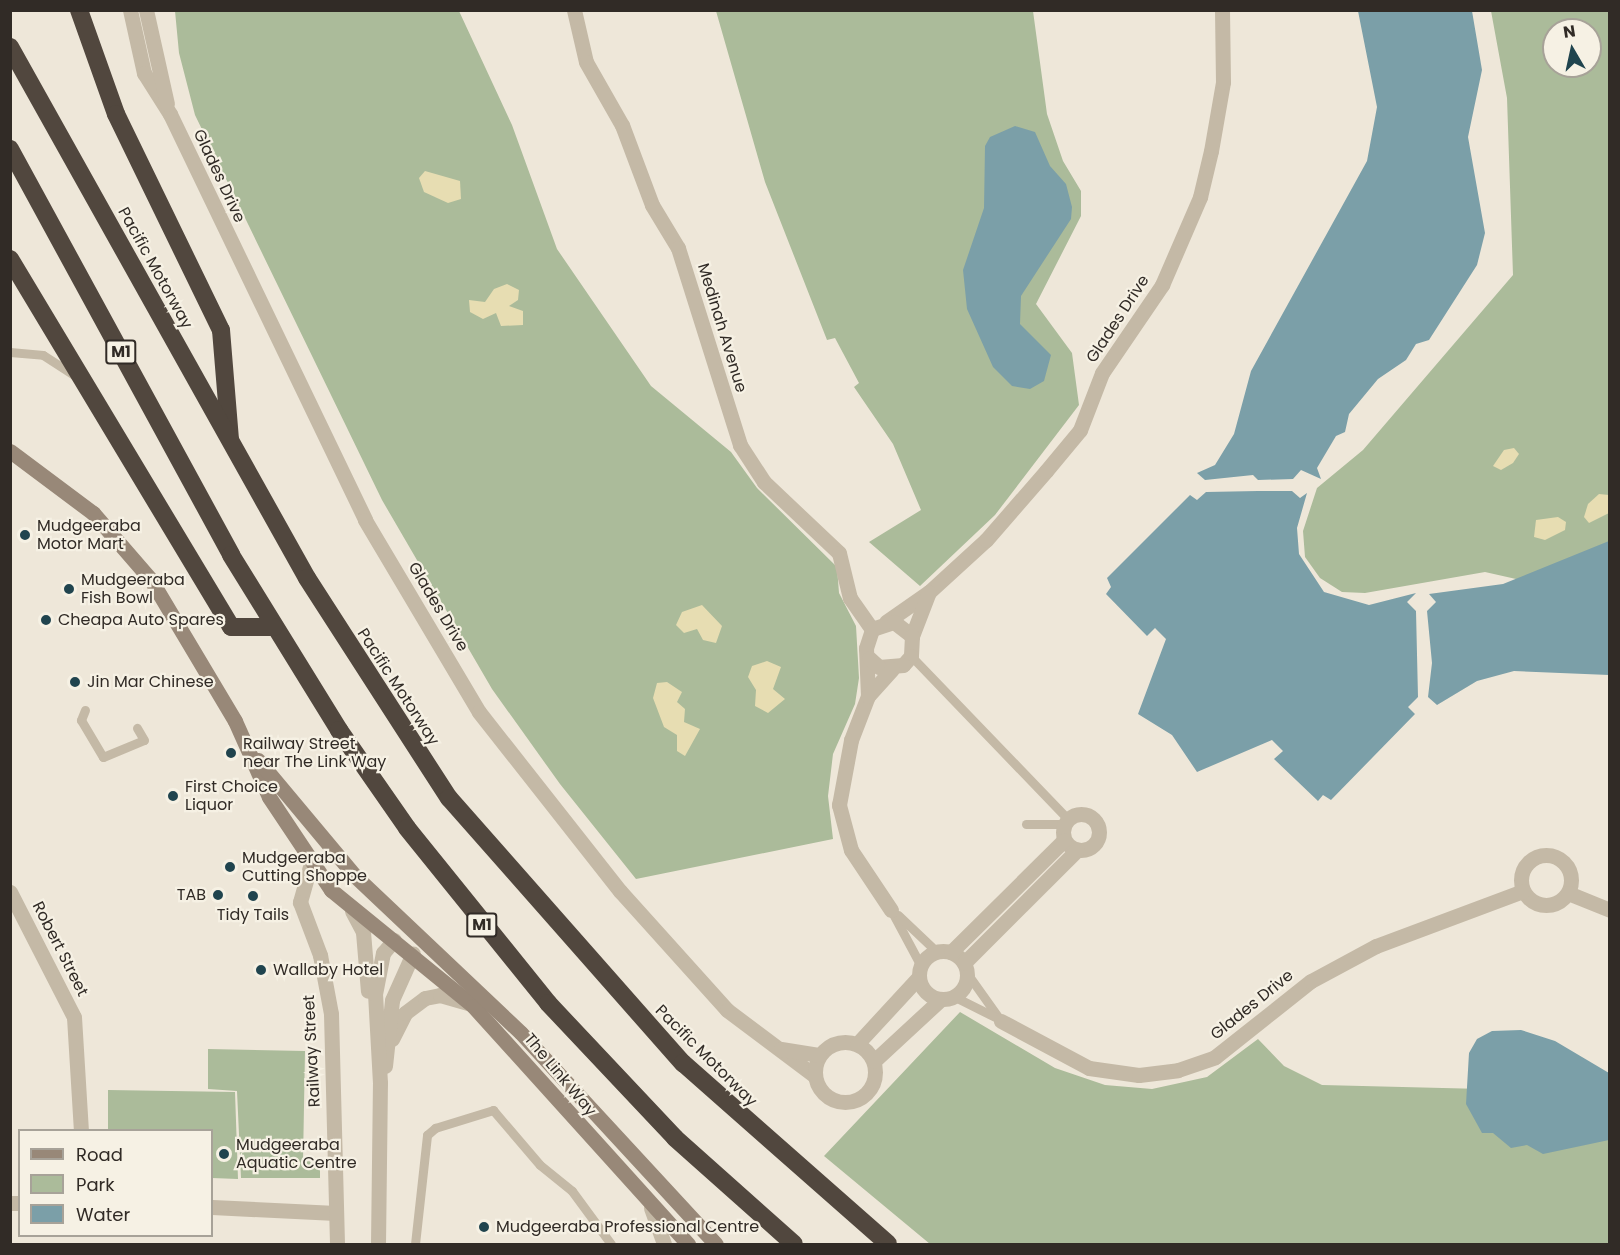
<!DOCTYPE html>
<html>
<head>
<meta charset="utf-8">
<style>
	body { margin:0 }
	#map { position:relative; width:1620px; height:1255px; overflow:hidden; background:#eee7d9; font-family:Poppins,sans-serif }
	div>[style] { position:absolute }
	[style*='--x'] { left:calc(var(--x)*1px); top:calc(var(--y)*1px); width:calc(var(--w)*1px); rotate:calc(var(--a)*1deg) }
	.green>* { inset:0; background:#abbb9a }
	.sand>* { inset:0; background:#e7ddb2 }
	.water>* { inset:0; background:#7b9fa8 }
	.service>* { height:9px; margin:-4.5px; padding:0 4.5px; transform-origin:4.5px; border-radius:4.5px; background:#c4b9a6 }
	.minor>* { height:15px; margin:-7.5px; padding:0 7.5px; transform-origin:7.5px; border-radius:7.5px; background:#c4b9a6 }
	.minor>.ring { margin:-7.5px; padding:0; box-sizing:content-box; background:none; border:15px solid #c4b9a6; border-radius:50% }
	.tertiary>* { height:15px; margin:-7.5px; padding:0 7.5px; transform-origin:7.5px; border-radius:7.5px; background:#c4b9a6 }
	.secondary>* { height:15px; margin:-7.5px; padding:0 7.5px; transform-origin:7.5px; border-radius:7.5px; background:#988878 }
	.motorway>* { height:18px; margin:-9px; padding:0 9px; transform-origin:9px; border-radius:9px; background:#51473e }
	.dots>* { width:16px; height:16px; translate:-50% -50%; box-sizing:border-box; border:3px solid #f6f1e4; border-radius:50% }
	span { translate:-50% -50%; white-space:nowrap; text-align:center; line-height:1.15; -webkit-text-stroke:4.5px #f6f1e4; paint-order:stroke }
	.shield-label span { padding:2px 4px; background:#f6f1e4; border:2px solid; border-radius:4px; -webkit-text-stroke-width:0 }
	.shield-label { font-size:15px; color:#312b26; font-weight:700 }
	.street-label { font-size:16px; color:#312b26 }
	.poi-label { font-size:16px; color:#312b26 }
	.left { translate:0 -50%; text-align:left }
	.right { translate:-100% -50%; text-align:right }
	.frame { position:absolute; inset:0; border:12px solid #312b26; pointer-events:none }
	.legend { position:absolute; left:18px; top:1129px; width:195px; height:108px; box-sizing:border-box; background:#f6f1e4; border:2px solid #a7a298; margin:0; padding:8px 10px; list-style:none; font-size:18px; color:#312b26 }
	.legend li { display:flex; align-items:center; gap:12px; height:30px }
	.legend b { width:30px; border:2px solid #a7a298 }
	.north { position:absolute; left:1542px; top:18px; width:60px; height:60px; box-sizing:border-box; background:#f6f1e4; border:2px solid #a7a298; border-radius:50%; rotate:351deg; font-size:16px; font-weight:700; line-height:24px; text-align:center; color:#312b26 }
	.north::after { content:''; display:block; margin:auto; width:21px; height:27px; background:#20444e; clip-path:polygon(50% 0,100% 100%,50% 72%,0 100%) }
</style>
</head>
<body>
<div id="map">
	<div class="green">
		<i style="clip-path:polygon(175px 11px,459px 11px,512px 125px,557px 249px,651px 386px,731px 452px,757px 488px,837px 567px,839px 593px,856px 626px,859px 678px,855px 704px,833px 754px,828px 796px,833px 839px,636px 879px,560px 784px,492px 689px,382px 500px,195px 115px,179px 53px)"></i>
		<i style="clip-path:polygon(716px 11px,1033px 11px,1047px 114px,1063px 161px,1081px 191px,1081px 216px,1036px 304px,1072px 353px,1079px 405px,995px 515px,920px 586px,869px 542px,921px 510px,893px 444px,854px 387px,859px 383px,835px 338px,827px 340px,765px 182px)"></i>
		<i style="clip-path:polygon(evenodd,1491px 11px,1609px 11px,1608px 600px,1485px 572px,1365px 593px,1342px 592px,1320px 578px,1305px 557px,1303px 531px,1317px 488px,1363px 450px,1513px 275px,1507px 98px,1491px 11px,1554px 30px,1590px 30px,1590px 66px,1554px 66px,1554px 30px)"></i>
		<i style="clip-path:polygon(960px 1012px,1055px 1068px,1105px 1085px,1152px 1089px,1207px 1077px,1258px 1039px,1284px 1066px,1322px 1085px,1483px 1089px,1609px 1102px,1609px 1244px,930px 1244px,824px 1156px)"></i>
		<i style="clip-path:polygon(208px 1049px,305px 1051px,303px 1161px,320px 1162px,320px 1178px,241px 1178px,237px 1091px,208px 1089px)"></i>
		<i style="clip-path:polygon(108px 1090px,235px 1092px,238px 1179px,212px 1178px,212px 1130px,108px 1130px)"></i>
	</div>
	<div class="sand">
		<i style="clip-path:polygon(425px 171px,460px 181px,461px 199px,448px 203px,424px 192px,419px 178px)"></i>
		<i style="clip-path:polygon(507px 284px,519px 290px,518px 300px,509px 306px,523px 311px,523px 325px,501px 326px,496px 313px,483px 319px,470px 312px,469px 300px,485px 302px,494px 289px)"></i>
		<i style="clip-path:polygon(1514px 448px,1519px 454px,1513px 463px,1501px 470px,1493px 466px,1504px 450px)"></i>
		<i style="clip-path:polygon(1599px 494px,1609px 495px,1609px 513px,1589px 523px,1584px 517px,1588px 504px)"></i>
		<i style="clip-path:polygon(1558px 517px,1566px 522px,1565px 530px,1545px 540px,1534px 537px,1536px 520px)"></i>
		<i style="clip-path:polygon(702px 605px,722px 626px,716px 643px,703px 640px,697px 629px,684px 633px,676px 625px,682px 612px)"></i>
		<i style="clip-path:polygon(767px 661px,781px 667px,773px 689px,785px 699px,768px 713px,755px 706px,756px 690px,748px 677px,752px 666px)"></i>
		<i style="clip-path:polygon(667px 682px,682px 692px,677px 702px,685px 709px,684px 722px,700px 729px,685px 756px,677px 751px,677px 735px,664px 727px,653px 698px,657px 683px)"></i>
	</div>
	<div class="water">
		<i style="clip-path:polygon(1358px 11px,1472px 11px,1482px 70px,1468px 137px,1485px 233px,1477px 265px,1429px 340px,1416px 344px,1406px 360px,1378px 379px,1349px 414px,1345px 432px,1336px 436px,1317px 468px,1321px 479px,1301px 470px,1293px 479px,1258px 480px,1253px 475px,1205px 480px,1197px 473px,1215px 465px,1234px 434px,1251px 371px,1367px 161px,1377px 107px)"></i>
		<i style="clip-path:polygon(1015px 126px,1035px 132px,1050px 166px,1066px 184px,1072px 207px,1071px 219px,1021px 296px,1020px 324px,1051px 355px,1044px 381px,1030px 389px,1012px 386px,993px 367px,967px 309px,963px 270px,984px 208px,985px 146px,990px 137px)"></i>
		<i style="clip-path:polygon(1258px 491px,1292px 491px,1300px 498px,1307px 493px,1297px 528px,1299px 554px,1324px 592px,1369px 605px,1416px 593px,1407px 602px,1416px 611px,1418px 697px,1408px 707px,1415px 714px,1331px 800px,1323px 795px,1318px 801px,1274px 759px,1283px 751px,1272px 740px,1197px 772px,1172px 735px,1138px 714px,1166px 639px,1155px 628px,1147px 636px,1106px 594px,1111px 587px,1107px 578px,1190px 495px,1197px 500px,1206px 492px)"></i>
		<i style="clip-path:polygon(1609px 541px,1609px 675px,1514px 671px,1477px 681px,1437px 705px,1428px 697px,1432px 663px,1427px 611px,1436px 602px,1429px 594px,1503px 584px)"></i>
		<i style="clip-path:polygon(1521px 1030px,1555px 1041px,1609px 1073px,1609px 1140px,1543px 1154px,1527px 1145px,1511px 1148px,1493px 1133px,1482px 1133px,1466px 1104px,1469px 1053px,1477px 1039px,1492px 1031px)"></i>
	</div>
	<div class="service">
		<i style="--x:10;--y:352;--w:33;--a:5"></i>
		<i style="--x:43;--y:355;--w:40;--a:32.9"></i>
		<i style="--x:911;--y:656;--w:226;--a:46.1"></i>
		<i style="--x:85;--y:710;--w:11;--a:112"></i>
		<i style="--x:81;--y:720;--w:43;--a:59.3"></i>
		<i style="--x:103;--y:757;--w:44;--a:-22.5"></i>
		<i style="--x:144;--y:740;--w:14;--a:-120"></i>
		<i style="--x:1026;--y:824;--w:38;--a:0"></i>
		<i style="--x:891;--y:910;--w:61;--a:61.8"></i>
		<i style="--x:898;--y:915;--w:52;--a:43.5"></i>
		<i style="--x:969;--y:976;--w:55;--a:54.6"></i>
		<i style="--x:953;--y:996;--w:51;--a:26.6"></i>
		<i style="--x:415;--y:1244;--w:110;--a:-83.7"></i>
		<i style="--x:427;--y:1135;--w:11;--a:-41"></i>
		<i style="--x:435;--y:1128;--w:61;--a:-17.2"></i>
		<i style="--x:493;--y:1110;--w:72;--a:49.5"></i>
		<i style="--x:540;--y:1165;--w:41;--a:39.1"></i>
		<i style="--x:572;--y:1191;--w:66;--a:53.7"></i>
	</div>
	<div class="minor">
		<i style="--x:130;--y:10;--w:65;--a:77.5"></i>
		<i style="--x:144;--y:73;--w:49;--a:57.6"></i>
		<i style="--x:170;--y:114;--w:450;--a:64.3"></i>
		<i style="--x:365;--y:520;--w:223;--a:59.3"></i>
		<i style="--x:479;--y:712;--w:228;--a:51.8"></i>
		<i style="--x:620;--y:891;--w:160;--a:48"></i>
		<i style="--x:727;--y:1010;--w:110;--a:36.9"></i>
		<i style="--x:146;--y:10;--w:96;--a:77.4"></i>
		<i style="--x:574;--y:10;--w:53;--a:77"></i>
		<i style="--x:586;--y:62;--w:73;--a:60.3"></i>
		<i style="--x:622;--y:125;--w:85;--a:69.4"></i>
		<i style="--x:652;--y:205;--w:50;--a:58.8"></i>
		<i style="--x:678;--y:248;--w:207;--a:72.5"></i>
		<i style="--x:740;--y:445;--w:44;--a:57"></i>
		<i style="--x:764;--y:482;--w:103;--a:43.4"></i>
		<i style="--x:839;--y:553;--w:46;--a:76.3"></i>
		<i style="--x:850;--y:598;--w:38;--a:55"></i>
		<i style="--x:886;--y:622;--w:52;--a:-34.9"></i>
		<i style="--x:929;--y:592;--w:77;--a:-42.4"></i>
		<i style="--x:986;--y:540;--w:91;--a:-49"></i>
		<i style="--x:1046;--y:471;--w:53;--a:-50.3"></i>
		<i style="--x:1080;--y:430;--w:61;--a:-68.9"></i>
		<i style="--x:1102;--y:373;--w:107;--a:-55.7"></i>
		<i style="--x:1162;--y:285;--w:96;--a:-66.6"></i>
		<i style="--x:1200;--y:197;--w:47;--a:-76.6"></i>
		<i style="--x:1211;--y:151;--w:70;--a:-80.1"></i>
		<i style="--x:1223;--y:82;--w:72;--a:-90.8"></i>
		<i style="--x:912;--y:636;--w:47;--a:-68.9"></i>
		<i style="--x:868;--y:696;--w:48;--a:-92.4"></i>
		<i style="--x:866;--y:648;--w:20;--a:-72"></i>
		<i style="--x:872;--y:629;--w:23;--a:-18"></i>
		<i style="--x:894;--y:622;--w:23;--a:38"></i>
		<i style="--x:912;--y:636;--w:20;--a:93"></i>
		<i style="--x:911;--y:656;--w:12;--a:132"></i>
		<i style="--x:903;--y:665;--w:24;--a:175"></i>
		<i style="--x:879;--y:667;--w:13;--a:-138"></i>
		<i class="ring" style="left:1063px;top:814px;width:21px;height:21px"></i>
		<i class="ring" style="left:1521px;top:855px;width:35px;height:35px"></i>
		<i style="--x:10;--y:892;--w:140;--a:62.9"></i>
		<i style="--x:74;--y:1017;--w:113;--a:86.5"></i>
		<i style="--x:1568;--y:893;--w:45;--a:22"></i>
		<i style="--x:891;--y:910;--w:72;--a:-123.7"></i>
		<i style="--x:851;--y:850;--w:47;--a:-104.9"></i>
		<i style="--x:839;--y:805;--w:66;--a:-79.5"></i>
		<i style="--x:851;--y:740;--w:47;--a:-68.9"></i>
		<i style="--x:868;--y:696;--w:36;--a:-48"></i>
		<i style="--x:352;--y:911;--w:24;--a:62"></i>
		<i style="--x:363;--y:932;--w:59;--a:85.2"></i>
		<i class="ring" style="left:919px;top:951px;width:33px;height:33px"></i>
		<i style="--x:951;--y:952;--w:159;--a:-44.7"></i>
		<i style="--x:964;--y:963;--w:160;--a:-45"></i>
		<i style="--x:1001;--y:1021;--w:100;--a:28.1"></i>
		<i style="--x:1089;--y:1068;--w:50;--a:8"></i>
		<i style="--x:1139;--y:1075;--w:39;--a:-7"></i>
		<i style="--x:1178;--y:1070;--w:39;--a:-19"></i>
		<i style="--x:1215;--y:1057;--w:122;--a:-38.4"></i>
		<i style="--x:1311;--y:981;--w:74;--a:-28.3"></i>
		<i style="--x:1376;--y:946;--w:157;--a:-20.5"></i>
		<i style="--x:392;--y:1039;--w:29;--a:-63"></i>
		<i style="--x:405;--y:1013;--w:25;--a:-37"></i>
		<i style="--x:425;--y:998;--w:15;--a:-11"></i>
		<i style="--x:440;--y:995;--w:29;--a:16"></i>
		<i class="ring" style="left:815px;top:1042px;width:45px;height:45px"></i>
		<i style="--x:857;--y:1044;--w:88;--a:-47.3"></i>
		<i style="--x:781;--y:1049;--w:38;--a:9"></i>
		<i style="--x:874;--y:1061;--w:91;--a:-42.8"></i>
		<i style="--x:385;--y:1066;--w:66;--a:-83.9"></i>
		<i style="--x:392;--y:1000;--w:51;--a:-65.9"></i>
		<i style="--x:10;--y:1203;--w:10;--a:0"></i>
		<i style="--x:212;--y:1207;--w:124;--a:2.8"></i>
		<i style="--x:651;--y:1208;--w:38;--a:70"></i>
		<i style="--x:378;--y:1244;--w:161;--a:-89.3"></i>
		<i style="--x:380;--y:1083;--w:89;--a:-93.2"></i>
		<i style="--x:375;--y:994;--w:42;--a:-79"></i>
		<i style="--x:383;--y:953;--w:17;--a:-50"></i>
	</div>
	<div class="tertiary">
		<i style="--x:311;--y:863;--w:41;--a:105.8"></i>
		<i style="--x:300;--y:902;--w:57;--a:69.3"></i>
		<i style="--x:320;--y:955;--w:60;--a:79.4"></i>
		<i style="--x:331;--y:1014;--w:230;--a:88.5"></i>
	</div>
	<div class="secondary">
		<i style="--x:10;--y:451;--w:104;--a:36.8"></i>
		<i style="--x:93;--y:513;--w:89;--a:49.1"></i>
		<i style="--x:151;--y:580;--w:164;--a:59.2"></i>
		<i style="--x:235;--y:721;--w:83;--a:65.9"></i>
		<i style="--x:269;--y:797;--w:112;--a:56.3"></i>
		<i style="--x:331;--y:890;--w:183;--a:39.2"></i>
		<i style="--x:473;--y:1006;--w:321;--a:47.9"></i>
		<i style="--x:258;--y:760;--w:151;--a:50.1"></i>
		<i style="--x:355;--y:876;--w:228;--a:43.4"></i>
		<i style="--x:521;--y:1033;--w:287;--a:47.3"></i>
	</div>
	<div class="motorway">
		<i style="--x:79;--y:10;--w:110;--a:70.4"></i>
		<i style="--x:116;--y:114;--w:240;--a:64.1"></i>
		<i style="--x:221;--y:330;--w:109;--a:85.3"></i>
		<i style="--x:10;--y:47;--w:608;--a:60.78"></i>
		<i style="--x:307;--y:578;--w:262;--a:57.2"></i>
		<i style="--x:449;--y:798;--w:354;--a:48.6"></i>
		<i style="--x:683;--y:1063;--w:273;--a:41.4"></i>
		<i style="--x:10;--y:149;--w:462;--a:61.4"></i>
		<i style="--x:231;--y:555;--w:206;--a:58.3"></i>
		<i style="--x:339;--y:730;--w:119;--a:55.2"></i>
		<i style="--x:407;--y:828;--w:225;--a:51.1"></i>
		<i style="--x:548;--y:1003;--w:185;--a:46.7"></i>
		<i style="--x:675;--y:1138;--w:159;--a:41.7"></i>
		<i style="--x:10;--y:259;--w:429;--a:59"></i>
		<i style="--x:231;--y:627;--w:43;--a:0"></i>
	</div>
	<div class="dots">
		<i style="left:25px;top:535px;background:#20444e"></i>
		<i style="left:69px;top:589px;background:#20444e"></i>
		<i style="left:46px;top:620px;background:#20444e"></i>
		<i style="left:75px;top:682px;background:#20444e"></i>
		<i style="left:231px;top:753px;background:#20444e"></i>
		<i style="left:173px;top:796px;background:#20444e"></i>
		<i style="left:230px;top:867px;background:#20444e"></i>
		<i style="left:218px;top:895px;background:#20444e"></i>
		<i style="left:253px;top:896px;background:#20444e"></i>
		<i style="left:261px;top:970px;background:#20444e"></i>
		<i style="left:224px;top:1154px;background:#20444e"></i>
		<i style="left:484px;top:1227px;background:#20444e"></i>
	</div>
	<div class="shield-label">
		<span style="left:121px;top:352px">M1</span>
		<span style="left:482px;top:925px">M1</span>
	</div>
	<div class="street-label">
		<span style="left:219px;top:176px;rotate:65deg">Glades Drive</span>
		<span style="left:155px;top:268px;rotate:61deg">Pacific Motorway</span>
		<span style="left:1118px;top:319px;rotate:-57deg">Glades Drive</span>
		<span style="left:722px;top:328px;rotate:73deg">Medinah Avenue</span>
		<span style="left:438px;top:607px;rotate:59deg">Glades Drive</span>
		<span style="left:398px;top:687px;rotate:57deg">Pacific Motorway</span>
		<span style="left:60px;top:949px;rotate:63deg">Robert Street</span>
		<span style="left:1252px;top:1005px;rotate:-39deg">Glades Drive</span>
		<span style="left:312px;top:1051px;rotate:-93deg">Railway Street</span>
		<span style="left:706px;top:1056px;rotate:45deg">Pacific Motorway</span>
		<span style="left:560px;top:1075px;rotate:50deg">The Link Way</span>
	</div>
	<div class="poi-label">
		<span class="left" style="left:37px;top:535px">Mudgeeraba<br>Motor Mart</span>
		<span class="left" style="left:81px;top:589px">Mudgeeraba<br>Fish Bowl</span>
		<span class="left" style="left:58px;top:620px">Cheapa Auto Spares</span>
		<span class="left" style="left:87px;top:682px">Jin Mar Chinese</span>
		<span class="left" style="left:243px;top:753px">Railway Street<br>near The Link Way</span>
		<span class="left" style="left:185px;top:796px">First Choice<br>Liquor</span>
		<span class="left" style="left:242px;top:867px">Mudgeeraba<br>Cutting Shoppe</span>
		<span class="right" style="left:206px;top:895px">TAB</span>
		<span style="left:253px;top:915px">Tidy Tails</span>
		<span class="left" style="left:273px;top:970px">Wallaby Hotel</span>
		<span class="left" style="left:236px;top:1154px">Mudgeeraba<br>Aquatic Centre</span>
		<span class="left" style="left:496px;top:1227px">Mudgeeraba Professional Centre</span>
	</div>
	<div class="frame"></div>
	<ul class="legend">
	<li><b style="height:8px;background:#988878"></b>Road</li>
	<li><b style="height:16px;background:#abbb9a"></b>Park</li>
	<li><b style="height:16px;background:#7b9fa8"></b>Water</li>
	</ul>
	<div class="north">N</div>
</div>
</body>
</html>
